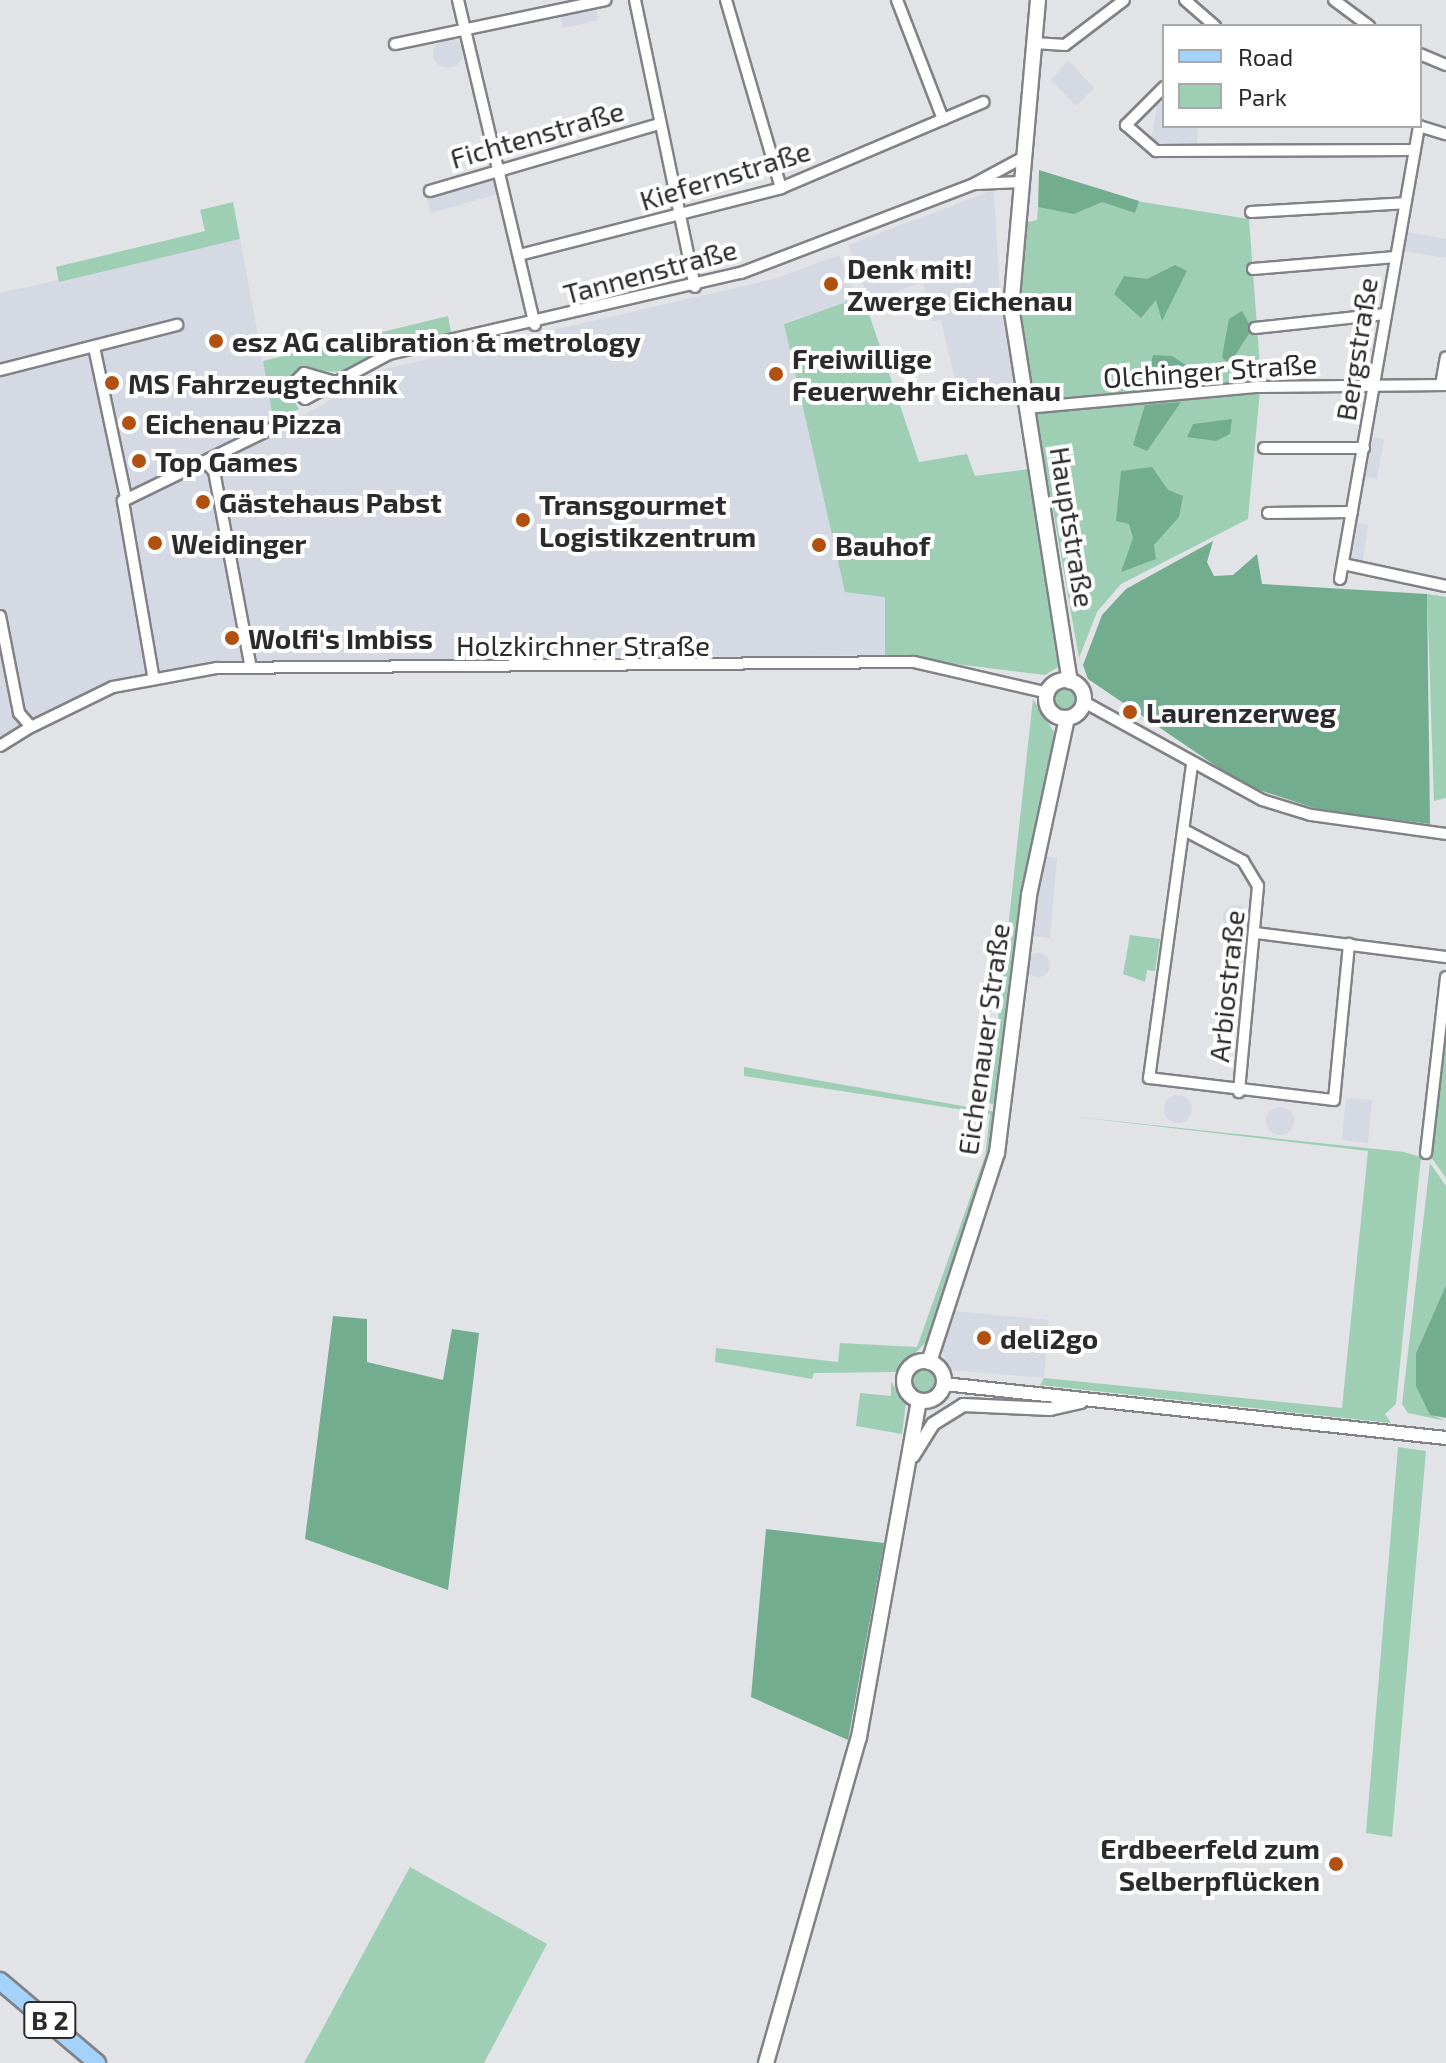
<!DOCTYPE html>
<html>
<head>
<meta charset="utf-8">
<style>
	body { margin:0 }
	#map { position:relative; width:1446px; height:2063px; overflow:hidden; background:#e2e3e7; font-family:"Exo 2",sans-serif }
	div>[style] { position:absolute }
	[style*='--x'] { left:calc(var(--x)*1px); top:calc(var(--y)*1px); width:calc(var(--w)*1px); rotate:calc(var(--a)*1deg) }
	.built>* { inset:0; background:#d5d9e4 }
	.round { border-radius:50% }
	.green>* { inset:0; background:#9eceb4 }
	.forest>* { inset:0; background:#73ad8f }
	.roads { filter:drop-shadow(2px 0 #818286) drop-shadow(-2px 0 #818286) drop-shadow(0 2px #818286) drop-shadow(0 -2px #818286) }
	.minor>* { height:10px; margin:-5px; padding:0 5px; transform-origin:5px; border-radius:5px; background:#fff }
	.tertiary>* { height:12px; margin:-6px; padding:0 6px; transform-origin:6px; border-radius:6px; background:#fff }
	.secondary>* { height:14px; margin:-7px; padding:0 7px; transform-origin:7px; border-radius:7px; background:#fff }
	.secondary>.ring { margin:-7px; padding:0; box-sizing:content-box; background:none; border:14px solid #fff; border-radius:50% }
	.primary>* { height:16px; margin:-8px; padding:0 8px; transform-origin:8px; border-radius:8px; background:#a3d3fa }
	.dots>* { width:22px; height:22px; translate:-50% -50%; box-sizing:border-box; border:4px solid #fff; border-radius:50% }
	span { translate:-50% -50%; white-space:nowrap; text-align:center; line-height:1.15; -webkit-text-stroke:8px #fff; paint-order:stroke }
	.shield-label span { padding:2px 6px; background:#fff; border:2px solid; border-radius:6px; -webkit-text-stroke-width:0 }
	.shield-label { font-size:26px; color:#2b2b2d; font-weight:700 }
	.street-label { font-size:28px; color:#2b2b2d }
	.poi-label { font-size:28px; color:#2b2b2d; font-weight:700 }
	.left { translate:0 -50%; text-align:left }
	.right { translate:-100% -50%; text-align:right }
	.legend { position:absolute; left:1162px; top:24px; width:260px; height:104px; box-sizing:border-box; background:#fff; border:2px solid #aaaaab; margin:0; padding:10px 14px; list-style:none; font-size:24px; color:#2b2b2d }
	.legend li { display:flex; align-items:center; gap:16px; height:40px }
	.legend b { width:40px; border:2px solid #aaaaab }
</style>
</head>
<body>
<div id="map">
	<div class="built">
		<i style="clip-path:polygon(595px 6px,598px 20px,563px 28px,560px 13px)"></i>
		<i class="round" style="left:433px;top:38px;width:30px;height:30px"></i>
		<i style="clip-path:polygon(1068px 60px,1094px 88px,1076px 106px,1051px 80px)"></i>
		<i style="clip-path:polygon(1157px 103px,1164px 104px,1164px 126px,1198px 126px,1197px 148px,1151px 142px)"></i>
		<i style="clip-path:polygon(493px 179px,497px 194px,431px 213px,427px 198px)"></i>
		<i style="clip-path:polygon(994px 190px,1000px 299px,1017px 396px,961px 406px,941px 320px,932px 321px,923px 282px,870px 301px,848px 245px)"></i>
		<i style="clip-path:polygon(1407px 232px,1446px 239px,1446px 258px,1404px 251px)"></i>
		<i style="clip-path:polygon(240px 239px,276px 431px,384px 369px,774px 279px,839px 255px,857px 298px,784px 323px,885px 597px,885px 655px,216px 662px,114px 681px,0 739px,0 293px)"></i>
		<i style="clip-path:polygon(1373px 437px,1384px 439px,1377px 479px,1365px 477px)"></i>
		<i style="clip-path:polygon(1358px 523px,1368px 525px,1362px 565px,1351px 563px)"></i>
		<i style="clip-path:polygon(1045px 856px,1057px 858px,1050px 938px,1032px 936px)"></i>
		<i class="round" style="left:1223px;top:905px;width:26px;height:26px"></i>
		<i class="round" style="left:1026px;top:953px;width:24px;height:24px"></i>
		<i class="round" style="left:1164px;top:1095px;width:28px;height:28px"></i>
		<i style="clip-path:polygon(1346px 1098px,1372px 1100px,1368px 1143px,1342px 1140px)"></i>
		<i class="round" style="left:1266px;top:1107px;width:28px;height:28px"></i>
		<i style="clip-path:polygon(954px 1311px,1049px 1320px,1044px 1378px,950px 1370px,942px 1351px)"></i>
	</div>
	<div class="green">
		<i style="clip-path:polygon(1105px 196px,1249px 219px,1261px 380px,1248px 519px,1121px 584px,1097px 612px,1079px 658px,1022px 333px,1019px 274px,1024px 223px,1037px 220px,1038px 207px)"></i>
		<i style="clip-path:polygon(233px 202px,240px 239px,59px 282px,56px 267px,205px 231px,200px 210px)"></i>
		<i style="clip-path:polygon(863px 296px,919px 462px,967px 454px,975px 476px,1029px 469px,1056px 615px,1058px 667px,1045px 675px,885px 655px,885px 597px,845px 592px,784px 324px)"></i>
		<i style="clip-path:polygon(448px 316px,452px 337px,382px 352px,343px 372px,297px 370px,286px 387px,299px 409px,274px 423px,263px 361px)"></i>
		<i style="clip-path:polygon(1427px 594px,1446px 597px,1446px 798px,1434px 801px)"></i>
		<i class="round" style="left:1050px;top:684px;width:30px;height:30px"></i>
		<i style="clip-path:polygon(1033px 699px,1056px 735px,1025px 874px,996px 1105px,989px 1103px)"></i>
		<i style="clip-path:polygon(1130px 935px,1160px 939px,1155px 971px,1147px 970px,1145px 982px,1123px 974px)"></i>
		<i style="clip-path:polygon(1446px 1030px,1446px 1178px,1429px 1154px)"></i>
		<i style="clip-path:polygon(744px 1067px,996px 1112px,986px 1168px,927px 1341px,897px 1372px,814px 1373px,812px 1379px,715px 1362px,716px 1348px,838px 1362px,840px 1343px,917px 1347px,985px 1156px,990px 1114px,744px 1076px)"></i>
		<i style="clip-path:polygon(1068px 1116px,1404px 1152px,1421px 1157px,1396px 1404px,1385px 1414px,1391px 1423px,1040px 1385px,1044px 1378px,1342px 1408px,1368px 1151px)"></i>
		<i style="clip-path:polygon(1430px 1163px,1446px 1186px,1446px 1285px,1416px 1353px,1416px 1385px,1430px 1414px,1446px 1421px,1408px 1413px,1402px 1404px)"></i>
		<i class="round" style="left:908px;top:1365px;width:32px;height:32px"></i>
		<i style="clip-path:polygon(891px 1382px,906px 1403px,902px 1434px,856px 1426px,860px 1393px,891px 1396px)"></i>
		<i style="clip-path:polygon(1398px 1447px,1426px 1451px,1392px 1837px,1366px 1833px)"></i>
		<i style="clip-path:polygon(410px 1867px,547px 1944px,484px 2063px,304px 2063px)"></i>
	</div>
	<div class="forest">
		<i style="clip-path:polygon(1039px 170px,1139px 201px,1135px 213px,1102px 202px,1074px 214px,1038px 207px)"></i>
		<i style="clip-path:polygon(1175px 265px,1187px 271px,1162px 321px,1156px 300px,1141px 318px,1114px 294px,1124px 276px,1147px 279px)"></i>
		<i style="clip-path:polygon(1242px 311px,1252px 329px,1229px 365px,1222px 357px,1229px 319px)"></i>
		<i style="clip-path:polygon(1153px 355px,1172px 356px,1195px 371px,1195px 388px,1145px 391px)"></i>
		<i style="clip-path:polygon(1181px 402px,1147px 451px,1133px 445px,1145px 405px)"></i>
		<i style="clip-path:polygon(1232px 419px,1230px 434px,1216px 441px,1187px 437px,1193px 424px)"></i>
		<i style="clip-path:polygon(1152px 467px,1168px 490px,1183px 496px,1179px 517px,1154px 545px,1156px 559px,1121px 572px,1133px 538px,1129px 524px,1116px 521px,1121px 471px)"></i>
		<i style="clip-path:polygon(1213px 541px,1207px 562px,1214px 576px,1233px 575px,1257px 554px,1262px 584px,1427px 594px,1430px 824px,1320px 810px,1244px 785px,1088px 679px,1083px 665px,1102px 615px,1126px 589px)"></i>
		<i style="clip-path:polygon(1446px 1285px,1446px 1418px,1430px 1415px,1416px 1386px,1416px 1353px)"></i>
		<i style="clip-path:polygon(333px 1316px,367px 1319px,367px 1362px,443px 1380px,452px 1329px,479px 1333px,448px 1590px,305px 1539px)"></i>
		<i style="clip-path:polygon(766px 1529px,884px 1543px,848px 1740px,751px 1697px)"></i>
	</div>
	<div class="roads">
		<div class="minor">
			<i style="--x:458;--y:0;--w:334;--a:76.7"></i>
			<i style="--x:635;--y:0;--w:293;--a:78.2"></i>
			<i style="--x:726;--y:0;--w:196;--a:73.7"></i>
			<i style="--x:897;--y:0;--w:128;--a:68.9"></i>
			<i style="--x:1185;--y:0;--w:40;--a:41"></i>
			<i style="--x:1334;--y:0;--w:44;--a:36.6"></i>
			<i style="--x:1035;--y:43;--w:30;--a:4"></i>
			<i style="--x:1065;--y:45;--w:74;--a:-37.3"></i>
			<i style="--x:395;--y:44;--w:215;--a:-11.8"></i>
			<i style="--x:1420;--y:54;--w:28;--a:23"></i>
			<i style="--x:1164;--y:87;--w:54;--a:135"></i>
			<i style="--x:1126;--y:125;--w:40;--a:41"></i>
			<i style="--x:1156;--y:151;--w:259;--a:-0.2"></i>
			<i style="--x:1419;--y:126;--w:28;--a:17"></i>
			<i style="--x:976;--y:184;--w:44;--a:-2.6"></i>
			<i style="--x:430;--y:191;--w:239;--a:-16.3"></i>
			<i style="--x:1251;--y:212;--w:154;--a:-3.3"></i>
			<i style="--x:519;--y:255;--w:270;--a:-14.3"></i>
			<i style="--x:781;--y:188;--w:220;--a:-23"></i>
			<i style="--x:1253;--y:269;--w:143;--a:-4.8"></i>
			<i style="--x:1255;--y:328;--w:131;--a:-6.1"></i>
			<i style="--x:94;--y:347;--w:153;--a:78"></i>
			<i style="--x:0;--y:370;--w:183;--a:-14.3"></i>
			<i style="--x:332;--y:381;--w:29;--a:-164"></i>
			<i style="--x:304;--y:373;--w:18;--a:135"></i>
			<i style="--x:291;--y:386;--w:19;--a:43"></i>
			<i style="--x:305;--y:399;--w:95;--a:-28.2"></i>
			<i style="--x:389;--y:354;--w:361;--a:-13"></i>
			<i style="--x:741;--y:273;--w:249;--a:-20.9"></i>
			<i style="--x:974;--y:184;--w:55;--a:-28.4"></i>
			<i style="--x:1441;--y:385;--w:28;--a:-80"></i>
			<i style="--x:1026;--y:408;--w:233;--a:-5.2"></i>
			<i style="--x:1258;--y:387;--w:188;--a:-0.6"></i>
			<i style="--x:1264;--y:448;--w:100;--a:0"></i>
			<i style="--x:206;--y:463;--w:11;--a:45"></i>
			<i style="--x:214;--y:471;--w:200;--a:79.4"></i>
			<i style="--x:1268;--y:513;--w:84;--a:-0.7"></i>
			<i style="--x:1343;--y:564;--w:105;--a:12.1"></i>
			<i style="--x:1340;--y:579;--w:460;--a:-80.1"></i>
			<i style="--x:0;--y:616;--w:99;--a:78.9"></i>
			<i style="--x:19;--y:713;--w:18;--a:49"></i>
			<i style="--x:31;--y:727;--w:91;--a:-26"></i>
			<i style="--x:113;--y:687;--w:106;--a:-10.4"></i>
			<i style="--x:217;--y:668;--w:697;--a:-0.49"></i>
			<i style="--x:914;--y:662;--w:138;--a:13"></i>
			<i style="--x:153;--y:675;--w:177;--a:-99.8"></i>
			<i style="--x:123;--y:501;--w:169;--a:-26"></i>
			<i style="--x:1084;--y:702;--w:203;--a:28.8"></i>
			<i style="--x:1262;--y:800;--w:51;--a:17"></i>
			<i style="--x:1311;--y:815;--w:136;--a:8"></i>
			<i style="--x:0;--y:746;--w:36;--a:-32"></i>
			<i style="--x:1192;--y:765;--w:316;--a:97.8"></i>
			<i style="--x:1149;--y:1078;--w:186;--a:6.8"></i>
			<i style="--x:1334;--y:1100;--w:157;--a:-84.5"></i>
			<i style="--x:1184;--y:830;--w:67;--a:27.7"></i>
			<i style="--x:1243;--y:861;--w:29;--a:59"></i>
			<i style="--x:1258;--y:886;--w:207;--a:95.3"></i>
			<i style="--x:1256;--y:933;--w:192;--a:7.2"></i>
			<i style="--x:1426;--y:1153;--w:177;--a:-83.5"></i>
		</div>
		<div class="tertiary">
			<i style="--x:944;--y:1384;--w:505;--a:6.14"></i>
			<i style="--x:913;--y:1456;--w:38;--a:-58"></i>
			<i style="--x:933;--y:1424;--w:36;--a:-32"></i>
			<i style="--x:963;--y:1405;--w:87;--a:2.6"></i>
			<i style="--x:1050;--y:1409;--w:32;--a:-13"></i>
		</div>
		<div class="secondary">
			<i style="--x:1038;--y:0;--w:307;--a:95"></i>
			<i style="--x:1011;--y:306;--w:380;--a:81.1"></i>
			<i class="ring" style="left:1046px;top:680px;width:24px;height:24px"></i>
			<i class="ring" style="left:904px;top:1361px;width:26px;height:26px"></i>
			<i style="--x:929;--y:1362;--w:220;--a:-72"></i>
			<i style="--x:997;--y:1153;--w:260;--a:-82.9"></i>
			<i style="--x:1029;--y:895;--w:181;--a:-77.9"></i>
			<i style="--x:766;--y:2063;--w:339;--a:-74.1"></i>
			<i style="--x:859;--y:1737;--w:341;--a:-79.9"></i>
		</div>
		<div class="primary">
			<i style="--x:0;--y:1981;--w:127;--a:40.2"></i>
		</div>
	</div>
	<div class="dots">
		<i style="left:831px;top:284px;background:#b1500f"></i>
		<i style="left:216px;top:341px;background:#b1500f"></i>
		<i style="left:776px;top:374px;background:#b1500f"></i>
		<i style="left:112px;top:383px;background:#b1500f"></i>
		<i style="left:129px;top:423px;background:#b1500f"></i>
		<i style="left:139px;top:461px;background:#b1500f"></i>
		<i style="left:203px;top:502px;background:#b1500f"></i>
		<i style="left:523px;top:520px;background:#b1500f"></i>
		<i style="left:155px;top:543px;background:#b1500f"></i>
		<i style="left:819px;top:545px;background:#b1500f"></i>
		<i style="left:232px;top:638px;background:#b1500f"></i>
		<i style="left:1130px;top:712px;background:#b1500f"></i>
		<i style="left:984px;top:1338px;background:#b1500f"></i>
		<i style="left:1336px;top:1864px;background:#b1500f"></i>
	</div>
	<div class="shield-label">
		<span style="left:50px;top:2020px">B 2</span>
	</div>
	<div class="street-label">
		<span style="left:537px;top:134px;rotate:-16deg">Fichtenstraße</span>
		<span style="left:725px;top:175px;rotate:-17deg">Kiefernstraße</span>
		<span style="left:650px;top:271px;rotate:-15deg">Tannenstraße</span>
		<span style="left:1356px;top:349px;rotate:-81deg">Bergstraße</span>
		<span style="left:1210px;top:370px;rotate:-4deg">Olchinger Straße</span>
		<span style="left:1073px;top:527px;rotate:81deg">Hauptstraße</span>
		<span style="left:583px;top:645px">Holzkirchner Straße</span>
		<span style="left:1226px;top:986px;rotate:-84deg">Arbiostraße</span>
		<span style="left:983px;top:1039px;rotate:-82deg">Eichenauer Straße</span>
	</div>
	<div class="poi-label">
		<span class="left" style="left:847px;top:284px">Denk mit!<br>Zwerge Eichenau</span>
		<span class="left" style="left:232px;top:341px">esz AG calibration &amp; metrology</span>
		<span class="left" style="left:792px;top:374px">Freiwillige<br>Feuerwehr Eichenau</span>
		<span class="left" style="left:128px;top:383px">MS Fahrzeugtechnik</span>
		<span class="left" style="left:145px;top:423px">Eichenau Pizza</span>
		<span class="left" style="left:155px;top:461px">Top Games</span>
		<span class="left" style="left:219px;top:502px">Gästehaus Pabst</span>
		<span class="left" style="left:539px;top:520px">Transgourmet<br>Logistikzentrum</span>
		<span class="left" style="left:171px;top:543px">Weidinger</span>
		<span class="left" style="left:835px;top:545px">Bauhof</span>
		<span class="left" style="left:248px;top:638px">Wolfi‘s Imbiss</span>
		<span class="left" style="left:1146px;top:712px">Laurenzerweg</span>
		<span class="left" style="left:1000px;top:1338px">deli2go</span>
		<span class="right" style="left:1320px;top:1864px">Erdbeerfeld zum<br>Selberpflücken</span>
	</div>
	<ul class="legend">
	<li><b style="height:10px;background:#a3d3fa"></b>Road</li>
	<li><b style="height:22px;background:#9eceb4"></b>Park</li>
	</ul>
</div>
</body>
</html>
